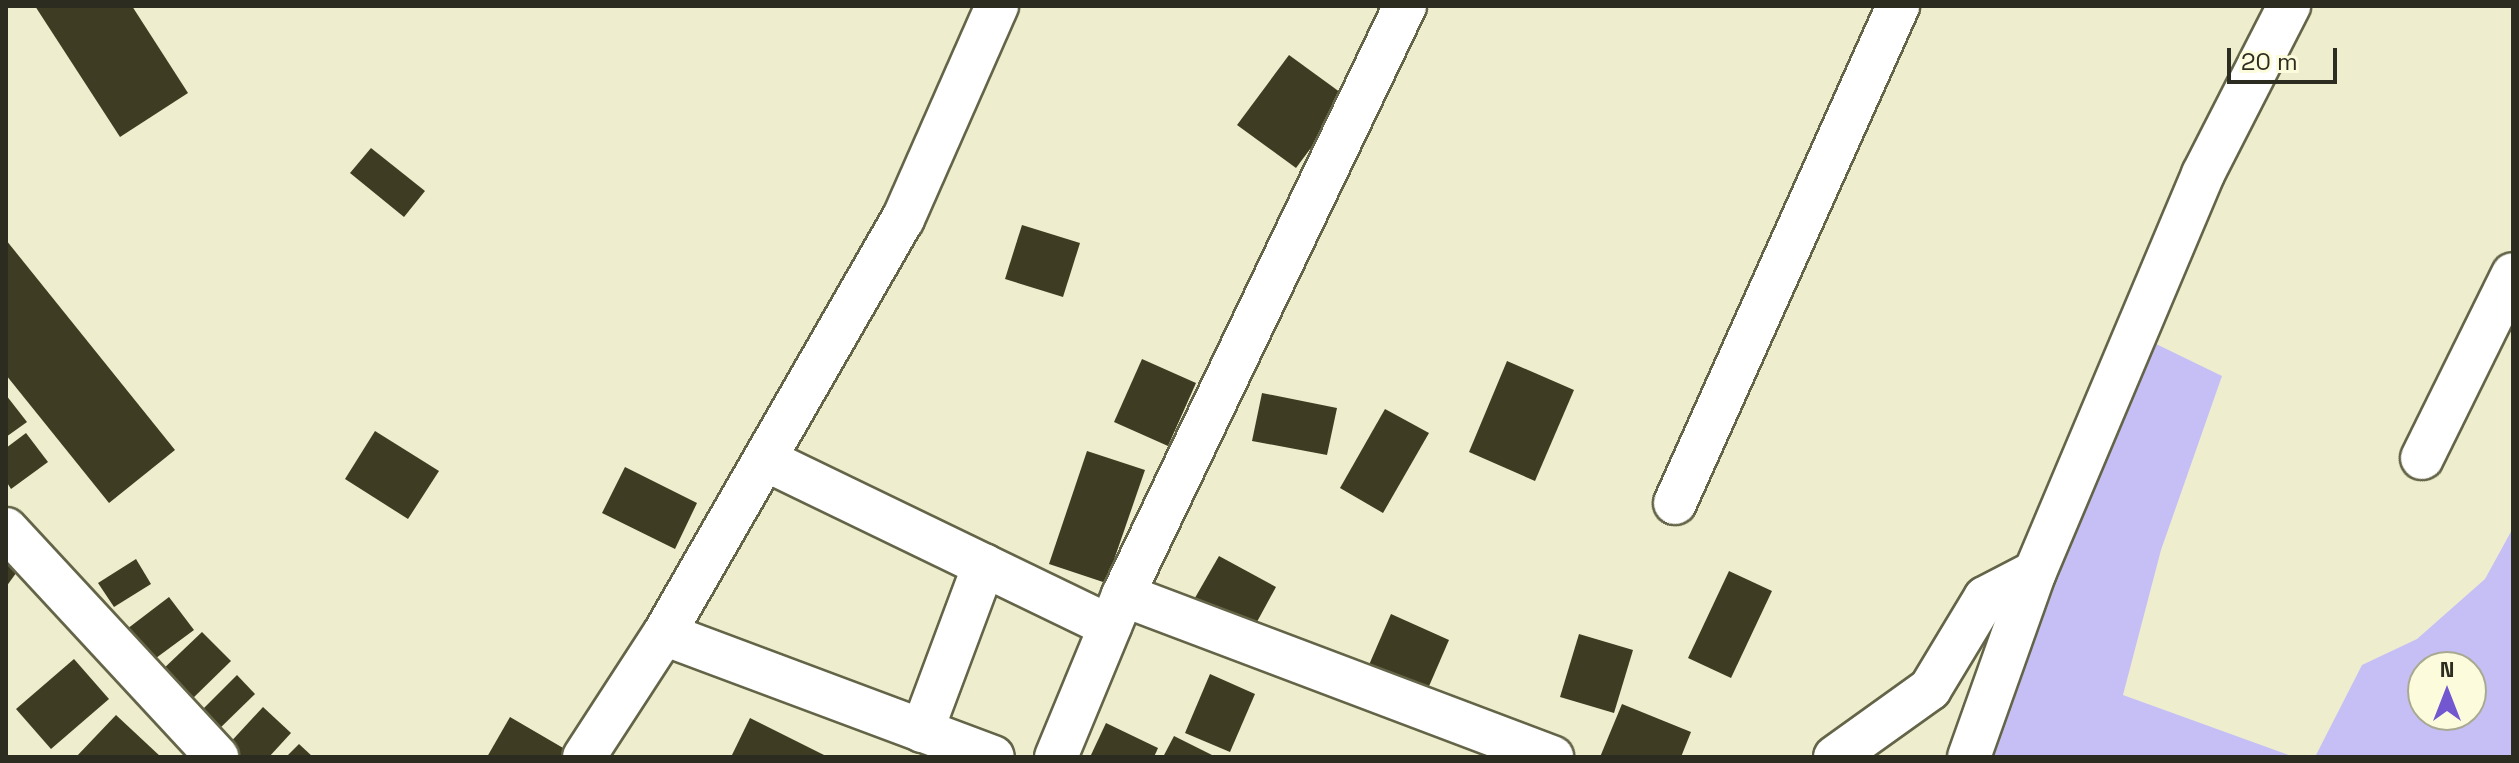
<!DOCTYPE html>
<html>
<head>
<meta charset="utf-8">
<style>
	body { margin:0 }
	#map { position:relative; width:2519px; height:763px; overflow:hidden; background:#eeeecf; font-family:"Space Grotesk",sans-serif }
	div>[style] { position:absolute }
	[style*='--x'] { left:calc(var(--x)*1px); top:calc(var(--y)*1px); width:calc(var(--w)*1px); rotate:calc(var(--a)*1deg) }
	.green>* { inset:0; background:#c6bff6 }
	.building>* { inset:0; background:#3e3d23 }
	.roads { filter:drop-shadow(2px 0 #646448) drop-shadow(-2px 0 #646448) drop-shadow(0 2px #646448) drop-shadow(0 -2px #646448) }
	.minor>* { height:42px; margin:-21px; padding:0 21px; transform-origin:21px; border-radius:21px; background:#fff }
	span { translate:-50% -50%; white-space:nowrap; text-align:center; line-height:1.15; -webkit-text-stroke:8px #fcfcdc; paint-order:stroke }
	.frame { position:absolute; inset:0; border:8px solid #2d2c21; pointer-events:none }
	.north { position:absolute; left:2407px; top:651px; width:80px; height:80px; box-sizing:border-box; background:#fcfcdc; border:2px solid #a9a991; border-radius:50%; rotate:0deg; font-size:22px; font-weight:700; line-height:32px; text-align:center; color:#2d2c21 }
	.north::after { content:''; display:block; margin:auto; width:28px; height:36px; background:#7357d0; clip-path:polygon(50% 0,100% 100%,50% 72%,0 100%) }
	.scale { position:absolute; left:2227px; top:48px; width:110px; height:36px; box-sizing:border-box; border:4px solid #2d2c21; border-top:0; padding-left:10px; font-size:24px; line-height:28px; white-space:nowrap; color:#2d2c21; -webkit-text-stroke:6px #fcfcdc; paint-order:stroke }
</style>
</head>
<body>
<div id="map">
	<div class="green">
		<i style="clip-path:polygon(2150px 341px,2222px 376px,2161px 550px,2123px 695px,2294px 757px,1989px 757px,2015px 652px)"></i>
		<i style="clip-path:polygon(evenodd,2513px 528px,2513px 757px,2315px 757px,2362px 665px,2417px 639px,2485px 579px,2513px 528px,2423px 667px,2471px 667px,2471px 715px,2423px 715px,2423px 667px)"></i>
	</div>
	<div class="building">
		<i style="clip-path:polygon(35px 6px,132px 6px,188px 93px,120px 137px)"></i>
		<i style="clip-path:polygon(1289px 55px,1348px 98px,1296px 168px,1237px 125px)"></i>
		<i style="clip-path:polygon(371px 148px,425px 191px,404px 217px,350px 173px)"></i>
		<i style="clip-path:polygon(1022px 225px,1080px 243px,1063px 297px,1005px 279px)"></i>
		<i style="clip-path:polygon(6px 240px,175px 450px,109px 503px,6px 375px)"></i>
		<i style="clip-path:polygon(1142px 359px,1196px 383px,1168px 446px,1114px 422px)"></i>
		<i style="clip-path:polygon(1507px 361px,1574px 390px,1535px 481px,1469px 452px)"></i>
		<i style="clip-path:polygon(1262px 393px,1337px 408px,1327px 455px,1252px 441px)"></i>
		<i style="clip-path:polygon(6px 395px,27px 422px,6px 437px)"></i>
		<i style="clip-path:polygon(1385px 409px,1429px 433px,1383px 513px,1340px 488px)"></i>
		<i style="clip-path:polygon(375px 431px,439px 471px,408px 519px,345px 479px)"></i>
		<i style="clip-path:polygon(26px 433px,48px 462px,11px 489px,6px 481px,6px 448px)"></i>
		<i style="clip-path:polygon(1087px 451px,1145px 470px,1106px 583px,1049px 564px)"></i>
		<i style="clip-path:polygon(625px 467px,697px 503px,675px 549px,602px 513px)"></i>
		<i style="clip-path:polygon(1219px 556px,1276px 587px,1246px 642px,1188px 610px)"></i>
		<i style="clip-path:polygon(136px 559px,151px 584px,114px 607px,98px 583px)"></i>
		<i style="clip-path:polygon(6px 560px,19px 569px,6px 587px)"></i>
		<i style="clip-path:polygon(1729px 571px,1772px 591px,1731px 678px,1688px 658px)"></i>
		<i style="clip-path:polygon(169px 597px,194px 630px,152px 661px,127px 629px)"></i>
		<i style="clip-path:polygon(1391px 614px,1449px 640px,1420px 707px,1362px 681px)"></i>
		<i style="clip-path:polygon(202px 632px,231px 661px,189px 702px,160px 672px)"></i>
		<i style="clip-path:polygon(1579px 634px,1633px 650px,1614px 713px,1560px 697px)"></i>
		<i style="clip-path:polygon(74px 659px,109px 699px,51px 749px,16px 709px)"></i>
		<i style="clip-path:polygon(1210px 674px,1255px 694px,1230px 752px,1185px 733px)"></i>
		<i style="clip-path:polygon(237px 675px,255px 694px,215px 733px,197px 715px)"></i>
		<i style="clip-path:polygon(1622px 704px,1691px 732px,1681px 757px,1600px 757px)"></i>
		<i style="clip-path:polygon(263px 707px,291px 733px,269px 757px,238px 757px,226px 747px)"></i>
		<i style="clip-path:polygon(116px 715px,161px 757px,76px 757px)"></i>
		<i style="clip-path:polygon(510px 717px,570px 752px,567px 757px,487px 757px)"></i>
		<i style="clip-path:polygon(750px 718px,824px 755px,822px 757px,731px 757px)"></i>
		<i style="clip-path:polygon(1106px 723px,1158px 748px,1154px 757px,1090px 757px)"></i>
		<i style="clip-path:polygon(1174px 736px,1216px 757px,1163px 757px)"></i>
		<i style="clip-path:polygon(299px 744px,313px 757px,286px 757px)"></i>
	</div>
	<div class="roads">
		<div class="minor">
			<i style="--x:2422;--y:458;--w:205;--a:-63.7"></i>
			<i style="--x:766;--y:460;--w:382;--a:25.8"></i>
			<i style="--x:1675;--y:503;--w:545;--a:-65.83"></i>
			<i style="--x:6;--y:529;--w:311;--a:47.2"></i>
			<i style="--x:1123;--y:595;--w:459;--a:20.7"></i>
			<i style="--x:664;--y:634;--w:351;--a:20.5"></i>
			<i style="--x:922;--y:731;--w:177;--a:-69.5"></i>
			<i style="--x:584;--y:757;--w:147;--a:-57"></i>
			<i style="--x:664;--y:634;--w:479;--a:-60.1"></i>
			<i style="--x:903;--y:219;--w:233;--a:-66.2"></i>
			<i style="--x:1056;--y:757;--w:175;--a:-67.5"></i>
			<i style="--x:1123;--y:595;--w:653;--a:-64.42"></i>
			<i style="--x:1835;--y:757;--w:117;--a:-35.6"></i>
			<i style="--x:1930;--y:689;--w:106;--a:-58.9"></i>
			<i style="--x:1985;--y:598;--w:56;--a:-27.5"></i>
			<i style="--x:2035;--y:572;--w:432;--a:-67.1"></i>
			<i style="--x:2203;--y:174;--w:189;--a:-62.9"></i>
			<i style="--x:1969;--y:757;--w:196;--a:-70.4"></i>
		</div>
	</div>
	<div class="frame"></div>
	<div class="north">N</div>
	<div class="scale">20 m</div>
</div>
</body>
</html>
